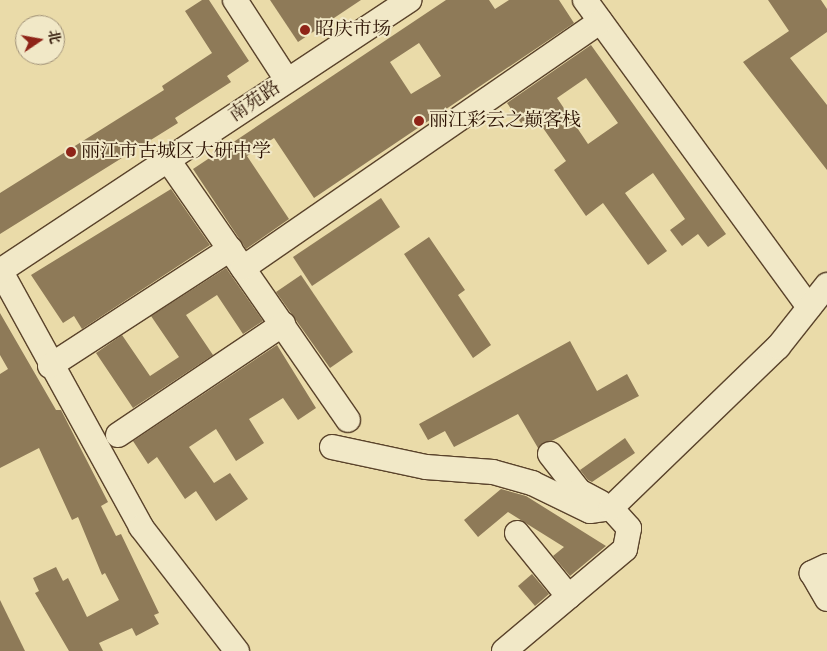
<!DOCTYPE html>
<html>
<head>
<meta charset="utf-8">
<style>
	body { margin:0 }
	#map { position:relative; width:827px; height:651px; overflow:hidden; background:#eadba9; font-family:"IM FELL French Canon","Noto Serif SC",serif }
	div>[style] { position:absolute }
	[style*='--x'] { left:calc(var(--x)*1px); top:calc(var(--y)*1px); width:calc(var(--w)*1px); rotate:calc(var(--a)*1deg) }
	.building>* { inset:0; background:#8e7a58 }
	.roads { filter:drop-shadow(1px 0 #5a432b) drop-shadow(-1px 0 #5a432b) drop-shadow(0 1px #5a432b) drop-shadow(0 -1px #5a432b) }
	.minor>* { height:24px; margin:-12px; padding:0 12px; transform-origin:12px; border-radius:12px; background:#f1e8c7 }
	.dots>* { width:14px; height:14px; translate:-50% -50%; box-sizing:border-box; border:2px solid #f1e8c7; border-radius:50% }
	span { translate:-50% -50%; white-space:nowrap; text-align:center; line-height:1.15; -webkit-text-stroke:4px #f1e8c7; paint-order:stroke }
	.poi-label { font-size:19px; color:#2a1001 }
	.left { translate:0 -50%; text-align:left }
	.street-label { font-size:19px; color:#2a1001 }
	.north { position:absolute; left:15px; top:15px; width:50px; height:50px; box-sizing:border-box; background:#f1e8c7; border:1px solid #a19278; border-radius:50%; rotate:78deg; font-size:14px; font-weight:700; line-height:20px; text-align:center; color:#2a1001 }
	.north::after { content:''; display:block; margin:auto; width:18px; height:22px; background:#8f2418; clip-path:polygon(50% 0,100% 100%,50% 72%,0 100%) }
</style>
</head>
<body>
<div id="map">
	<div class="building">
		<i style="clip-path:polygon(202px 0,209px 0,249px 61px,227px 76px,231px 82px,175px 118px,178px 123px,0 234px,0 193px,164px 90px,162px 86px,212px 53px,185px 11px)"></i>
		<i style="clip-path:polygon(270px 0,361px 0,298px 42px)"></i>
		<i style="clip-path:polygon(evenodd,446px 0,489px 0,495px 9px,509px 0,559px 0,574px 23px,314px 198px,274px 138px,247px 156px,289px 219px,246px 249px,193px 169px,446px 0,419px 43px,441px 76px,411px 94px,390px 62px,419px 43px)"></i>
		<i style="clip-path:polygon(768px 0,821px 0,827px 9px,827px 32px,790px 58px,827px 105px,827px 170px,743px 62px,789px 31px)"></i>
		<i style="clip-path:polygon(evenodd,591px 45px,726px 234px,708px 247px,698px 234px,682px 246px,670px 230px,685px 219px,653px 173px,625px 193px,667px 251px,648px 265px,603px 203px,586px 216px,554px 170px,566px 161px,534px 115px,521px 123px,507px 103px,591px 45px,586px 78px,618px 123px,588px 144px,557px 98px,586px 78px)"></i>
		<i style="clip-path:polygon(171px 189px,210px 245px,82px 329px,74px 316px,63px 323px,31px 275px)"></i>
		<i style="clip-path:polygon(381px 198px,400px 227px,312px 286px,293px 257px)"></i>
		<i style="clip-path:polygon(429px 237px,465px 290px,458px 295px,491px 345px,473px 358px,404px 254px)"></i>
		<i style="clip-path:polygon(226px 268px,263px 321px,243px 334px,217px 295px,186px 315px,213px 355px,133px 408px,96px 353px,122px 335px,150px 376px,179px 357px,151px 316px)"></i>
		<i style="clip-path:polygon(301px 275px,353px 352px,330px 368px,276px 292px)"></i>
		<i style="clip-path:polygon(0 313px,56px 410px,61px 410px,108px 502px,101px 506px,116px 536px,121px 534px,159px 613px,154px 615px,159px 624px,136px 636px,132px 628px,99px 643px,103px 651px,69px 651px,35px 593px,39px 591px,33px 578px,56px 567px,63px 581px,68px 578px,87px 617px,119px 600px,105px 573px,102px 575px,78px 517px,72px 520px,39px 448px,0 468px,0 374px,8px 369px,0 355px)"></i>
		<i style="clip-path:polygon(570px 341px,597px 391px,627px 374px,639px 396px,538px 448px,518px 414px,454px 447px,445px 431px,428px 440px,419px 424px)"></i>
		<i style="clip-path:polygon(277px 345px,316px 408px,298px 420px,283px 398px,249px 419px,264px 443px,236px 461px,216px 429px,189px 447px,214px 483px,230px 473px,248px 499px,216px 521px,196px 491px,185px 499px,157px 457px,148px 464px,133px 441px)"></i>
		<i style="clip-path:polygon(625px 438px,635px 453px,592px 482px,588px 480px,580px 470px)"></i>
		<i style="clip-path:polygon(501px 489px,526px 496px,606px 546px,570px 576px,553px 556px,564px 547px,508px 512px,478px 537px,464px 520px)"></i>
		<i style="clip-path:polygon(532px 574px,549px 594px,535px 606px,518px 586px)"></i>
		<i style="clip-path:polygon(0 600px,25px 651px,0 651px)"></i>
	</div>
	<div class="roads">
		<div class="minor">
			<i style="--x:235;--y:0;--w:95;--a:57"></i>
			<i style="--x:585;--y:0;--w:380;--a:53.9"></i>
			<i style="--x:168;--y:160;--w:316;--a:55.3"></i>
			<i style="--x:243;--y:268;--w:434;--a:-34.6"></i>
			<i style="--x:0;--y:270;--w:293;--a:61.2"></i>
			<i style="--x:141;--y:527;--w:157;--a:52.3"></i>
			<i style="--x:0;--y:271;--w:491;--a:-33.5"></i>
			<i style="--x:50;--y:366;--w:215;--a:-33"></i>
			<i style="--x:118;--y:435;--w:199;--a:-33.9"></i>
			<i style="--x:332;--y:447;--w:96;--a:12"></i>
			<i style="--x:426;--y:467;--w:67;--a:4.3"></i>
			<i style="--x:493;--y:472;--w:41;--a:15.8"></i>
			<i style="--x:532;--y:483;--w:64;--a:25.8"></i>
			<i style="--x:590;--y:511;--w:21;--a:-8"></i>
			<i style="--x:550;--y:454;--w:47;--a:51.9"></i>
			<i style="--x:579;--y:491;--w:24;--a:28"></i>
			<i style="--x:517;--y:533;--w:82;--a:50.9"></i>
			<i style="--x:827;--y:566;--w:17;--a:155"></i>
			<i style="--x:812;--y:573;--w:30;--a:60"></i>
			<i style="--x:504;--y:651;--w:158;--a:-40.1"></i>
			<i style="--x:625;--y:549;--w:21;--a:-79"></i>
			<i style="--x:629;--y:528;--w:27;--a:-132"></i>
			<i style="--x:611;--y:508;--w:232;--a:-44"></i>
			<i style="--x:778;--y:347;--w:79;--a:-51.7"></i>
		</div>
	</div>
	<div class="dots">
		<i style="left:305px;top:30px;background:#8f2418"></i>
		<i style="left:419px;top:121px;background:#8f2418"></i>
		<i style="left:71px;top:152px;background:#8f2418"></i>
	</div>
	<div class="poi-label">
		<span class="left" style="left:315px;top:30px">昭庆市场</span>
		<span class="left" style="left:429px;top:121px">丽江彩云之巅客栈</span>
		<span class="left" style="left:81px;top:152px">丽江市古城区大研中学</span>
	</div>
	<div class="street-label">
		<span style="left:255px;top:102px;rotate:-34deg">南苑路</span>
	</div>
	<div class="north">北</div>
</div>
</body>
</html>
